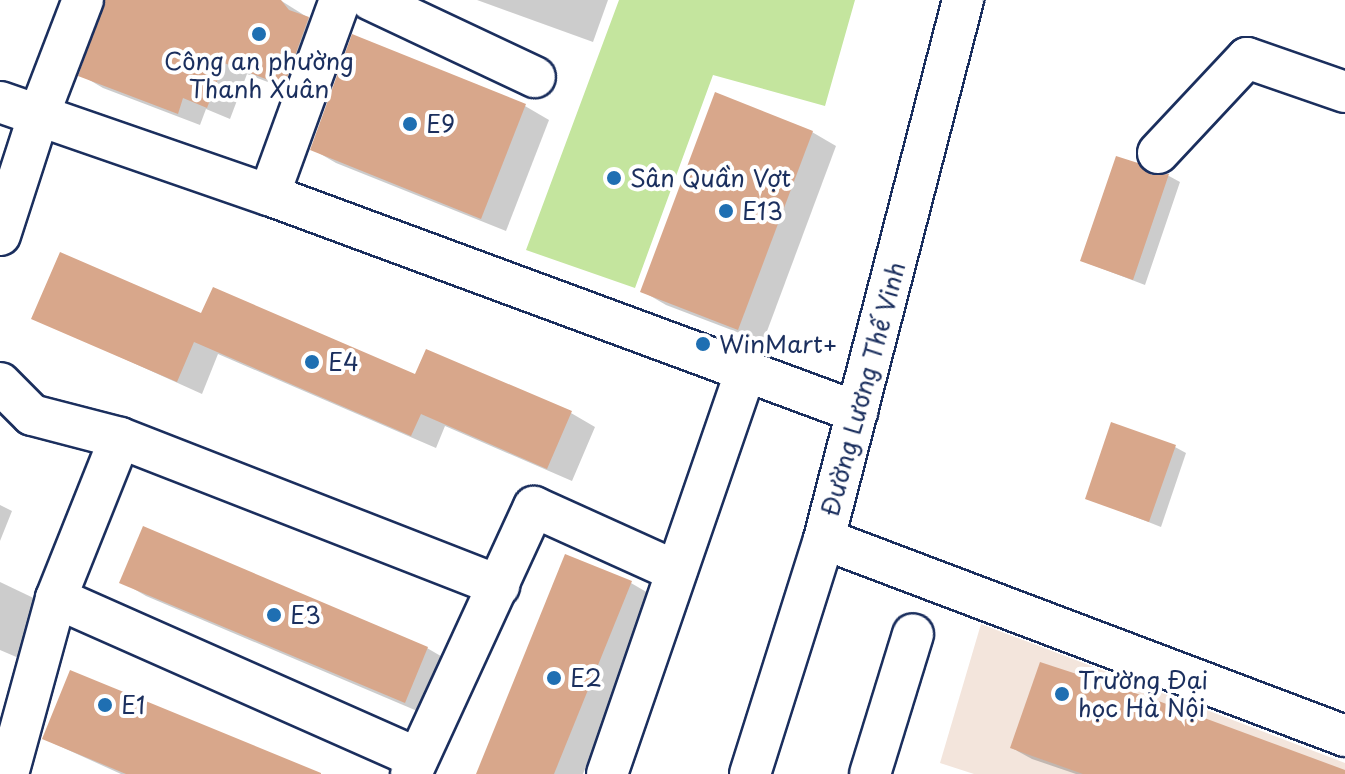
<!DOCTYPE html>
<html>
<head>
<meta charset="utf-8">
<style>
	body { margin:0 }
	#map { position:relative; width:1345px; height:774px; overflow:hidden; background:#fff; font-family:"Playpen Sans",sans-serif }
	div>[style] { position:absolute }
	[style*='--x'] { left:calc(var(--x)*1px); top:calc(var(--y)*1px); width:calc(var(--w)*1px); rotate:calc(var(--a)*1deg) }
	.built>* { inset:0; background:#f3e5dc }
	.green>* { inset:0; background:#c4e59e }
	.shadow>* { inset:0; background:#0003 }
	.building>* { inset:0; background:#d8a78b }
	.roads { filter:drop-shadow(2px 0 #1b2f5e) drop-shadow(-2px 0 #1b2f5e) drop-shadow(0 2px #1b2f5e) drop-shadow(0 -2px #1b2f5e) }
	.minor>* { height:40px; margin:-20px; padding:0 20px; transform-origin:20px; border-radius:20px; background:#fff }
	.dots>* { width:22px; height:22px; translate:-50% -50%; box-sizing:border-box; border:4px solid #fff; border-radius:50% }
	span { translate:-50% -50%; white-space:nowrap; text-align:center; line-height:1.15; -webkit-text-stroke:8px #fff; paint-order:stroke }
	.poi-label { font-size:24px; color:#1b2f5e }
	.left { translate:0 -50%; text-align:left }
	.street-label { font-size:24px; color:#1b2f5e }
</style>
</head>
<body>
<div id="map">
	<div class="built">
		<i style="clip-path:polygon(981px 624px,1345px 763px,1345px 774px,974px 774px,940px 763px)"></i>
	</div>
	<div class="green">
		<i style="clip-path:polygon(619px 0,855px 0,825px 106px,713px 75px,635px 288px,526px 250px)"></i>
	</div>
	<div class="shadow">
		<i style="clip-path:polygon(107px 0,280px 0,331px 32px,307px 97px,247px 74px,230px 119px,206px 109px,200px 125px,103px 88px,81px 75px)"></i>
		<i style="clip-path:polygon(477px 0,608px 0,593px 42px)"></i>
		<i style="clip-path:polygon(525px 106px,549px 120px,506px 231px,336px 163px,312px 149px)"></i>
		<i style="clip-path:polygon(812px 132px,836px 146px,763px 342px,666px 305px,642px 291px)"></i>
		<i style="clip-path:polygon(1137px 165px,1155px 177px,1169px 176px,1180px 182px,1145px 285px,1082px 261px)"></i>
		<i style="clip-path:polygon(202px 316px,416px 377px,571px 413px,595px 427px,572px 481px,445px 426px,436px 448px,218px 354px,202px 394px,34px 318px)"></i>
		<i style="clip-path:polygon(1175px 447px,1186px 453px,1161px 527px,1087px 498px)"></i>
		<i style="clip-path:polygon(0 505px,12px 511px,0 541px)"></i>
		<i style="clip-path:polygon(0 582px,44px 603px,21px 659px,0 650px)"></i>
		<i style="clip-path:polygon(122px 582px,427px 648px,451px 662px,429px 716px,146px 596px)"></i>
		<i style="clip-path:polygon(631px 583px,655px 597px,583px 774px,478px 774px)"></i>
		<i style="clip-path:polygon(44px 739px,318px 774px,121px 774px)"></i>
		<i style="clip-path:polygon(1012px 748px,1345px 773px,1345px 774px,1076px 774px,1032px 759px)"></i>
	</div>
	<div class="building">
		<i style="clip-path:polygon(105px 0,281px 0,289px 10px,309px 17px,284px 86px,224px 63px,207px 108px,183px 98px,178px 114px,78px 76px)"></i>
		<i style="clip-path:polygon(352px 34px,526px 104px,481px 219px,310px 150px)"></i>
		<i style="clip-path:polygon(715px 92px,813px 131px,738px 330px,640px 292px)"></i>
		<i style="clip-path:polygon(1116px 156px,1138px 163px,1152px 175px,1169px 174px,1133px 280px,1080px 261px)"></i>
		<i style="clip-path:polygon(60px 252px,201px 313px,213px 287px,415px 374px,426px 349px,572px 411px,547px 469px,421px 414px,411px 436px,194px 342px,177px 382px,31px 319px)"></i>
		<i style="clip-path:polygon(1111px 422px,1176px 445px,1149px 522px,1085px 499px)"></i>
		<i style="clip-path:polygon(143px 526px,428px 647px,405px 703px,119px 583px)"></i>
		<i style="clip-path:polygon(565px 554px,632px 581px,554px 774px,476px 774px)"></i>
		<i style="clip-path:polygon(1040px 662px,1153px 699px,1345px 770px,1345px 774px,1083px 774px,1010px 748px)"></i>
		<i style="clip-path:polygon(70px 670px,321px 773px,321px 774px,126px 774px,42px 739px)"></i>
	</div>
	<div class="roads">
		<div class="minor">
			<i style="--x:371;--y:0;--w:181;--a:25.2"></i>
			<i style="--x:0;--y:102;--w:285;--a:19.1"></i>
			<i style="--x:269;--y:195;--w:627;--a:20.26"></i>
			<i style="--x:1158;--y:153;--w:130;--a:-46.9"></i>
			<i style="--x:1247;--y:58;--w:104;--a:19.1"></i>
			<i style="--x:269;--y:195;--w:208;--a:-70"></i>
			<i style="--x:0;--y:235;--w:124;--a:-72.1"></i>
			<i style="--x:38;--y:117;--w:125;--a:-69"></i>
			<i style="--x:0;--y:383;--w:45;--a:45"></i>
			<i style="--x:32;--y:415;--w:91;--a:14.6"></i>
			<i style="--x:120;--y:438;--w:407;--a:21.3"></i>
			<i style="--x:824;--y:539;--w:557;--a:20.71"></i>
			<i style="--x:56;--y:598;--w:395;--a:23.9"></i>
			<i style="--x:8;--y:774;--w:182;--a:-74.7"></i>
			<i style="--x:56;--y:598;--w:172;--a:-68.2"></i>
			<i style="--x:411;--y:774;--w:294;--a:-65.3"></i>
			<i style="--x:534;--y:507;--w:156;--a:24.3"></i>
			<i style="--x:607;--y:774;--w:426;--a:-71"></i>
			<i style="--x:750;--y:774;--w:246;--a:-72.5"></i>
			<i style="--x:824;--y:539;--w:557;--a:-75.54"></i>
			<i style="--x:870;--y:774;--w:146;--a:-72.9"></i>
		</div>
	</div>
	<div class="dots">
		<i style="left:259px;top:34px;background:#1f6fb2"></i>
		<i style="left:410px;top:124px;background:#1f6fb2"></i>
		<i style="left:614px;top:178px;background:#1f6fb2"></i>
		<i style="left:726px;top:211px;background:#1f6fb2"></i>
		<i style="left:703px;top:344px;background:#1f6fb2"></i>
		<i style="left:312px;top:362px;background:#1f6fb2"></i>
		<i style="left:274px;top:615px;background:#1f6fb2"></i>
		<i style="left:554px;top:678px;background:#1f6fb2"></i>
		<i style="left:1062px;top:694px;background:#1f6fb2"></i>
		<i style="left:105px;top:705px;background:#1f6fb2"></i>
	</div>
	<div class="poi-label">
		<span style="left:259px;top:75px">Công an phường<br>Thanh Xuân</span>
		<span class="left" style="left:426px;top:124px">E9</span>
		<span class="left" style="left:630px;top:178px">Sân Quần Vợt</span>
		<span class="left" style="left:742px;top:211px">E13</span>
		<span class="left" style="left:719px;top:344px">WinMart+</span>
		<span class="left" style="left:328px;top:362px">E4</span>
		<span class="left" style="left:290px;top:615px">E3</span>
		<span class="left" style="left:570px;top:678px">E2</span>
		<span class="left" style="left:1078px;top:694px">Trường Đại<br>học Hà Nội</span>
		<span class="left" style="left:121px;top:705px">E1</span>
	</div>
	<div class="street-label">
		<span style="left:863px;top:389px;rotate:-75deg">Đường Lương Thế Vinh</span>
	</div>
</div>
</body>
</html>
